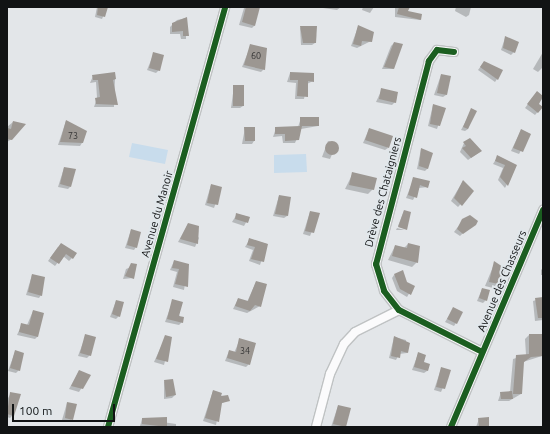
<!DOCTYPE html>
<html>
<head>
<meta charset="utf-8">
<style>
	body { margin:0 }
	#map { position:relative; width:550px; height:434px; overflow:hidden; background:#e3e6e9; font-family:Ubuntu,sans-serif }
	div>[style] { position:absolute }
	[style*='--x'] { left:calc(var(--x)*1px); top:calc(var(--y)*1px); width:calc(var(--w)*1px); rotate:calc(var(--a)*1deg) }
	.green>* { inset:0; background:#c8dcec }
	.shadow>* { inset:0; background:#0003 }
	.building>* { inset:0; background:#9c9792 }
	.round { border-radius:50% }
	.roads { filter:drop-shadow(1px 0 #bfc2c3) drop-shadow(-1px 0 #bfc2c3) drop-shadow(0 1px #bfc2c3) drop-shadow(0 -1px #bfc2c3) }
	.street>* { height:8px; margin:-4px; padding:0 4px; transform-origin:4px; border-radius:4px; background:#fbfbfc }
	.cycleway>* { height:6px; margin:-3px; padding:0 3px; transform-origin:3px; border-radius:3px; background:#1b5e20 }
	span { translate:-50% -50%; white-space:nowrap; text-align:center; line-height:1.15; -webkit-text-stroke:4px #e1e7eb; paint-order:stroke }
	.number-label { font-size:9px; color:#343434 }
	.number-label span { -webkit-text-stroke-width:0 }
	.street-label { font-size:11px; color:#111314 }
	.frame { position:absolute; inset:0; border:8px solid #111314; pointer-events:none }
	.scale { position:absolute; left:12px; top:404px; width:103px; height:18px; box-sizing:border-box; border:2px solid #111314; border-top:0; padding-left:5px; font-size:12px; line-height:14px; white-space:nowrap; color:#111314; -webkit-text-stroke:3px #e1e7eb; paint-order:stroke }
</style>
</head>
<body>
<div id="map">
	<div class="green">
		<i style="clip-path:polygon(132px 143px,168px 150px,165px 164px,129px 157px)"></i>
		<i style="clip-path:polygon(306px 154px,307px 172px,274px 173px,274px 155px)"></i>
	</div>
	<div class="shadow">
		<i style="clip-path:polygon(97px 7px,107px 7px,102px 19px,95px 17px)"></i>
		<i style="clip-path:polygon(254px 7px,254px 26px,252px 28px,239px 25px,244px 8px)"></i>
		<i style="clip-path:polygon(316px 7px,341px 7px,337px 10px)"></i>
		<i style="clip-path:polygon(363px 7px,374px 7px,370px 13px,362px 10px)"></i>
		<i style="clip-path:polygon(395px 7px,409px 7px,407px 12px,421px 15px,420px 20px,395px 17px)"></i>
		<i style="clip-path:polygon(456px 7px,471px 7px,469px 15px,466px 17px,455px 11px)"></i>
		<i style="clip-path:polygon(186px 18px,186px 39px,181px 39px,180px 34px,170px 34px,170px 27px,177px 20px)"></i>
		<i style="clip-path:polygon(300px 27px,315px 43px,312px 45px,301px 45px)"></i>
		<i style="clip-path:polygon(358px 27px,371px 41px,357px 48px,351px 46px)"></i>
		<i style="clip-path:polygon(505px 38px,514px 52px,511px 55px,501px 50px)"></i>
		<i style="clip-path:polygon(394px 43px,393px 69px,382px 69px,391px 46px)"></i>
		<i style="clip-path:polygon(251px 45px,264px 69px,261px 72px,242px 67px)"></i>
		<i style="clip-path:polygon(543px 52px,543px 67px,538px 72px,533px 69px)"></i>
		<i style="clip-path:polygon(154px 53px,159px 70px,156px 73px,147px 70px)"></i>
		<i style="clip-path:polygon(484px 62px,497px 79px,495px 82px,478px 70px)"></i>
		<i style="clip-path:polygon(290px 73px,313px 81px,307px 84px,304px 99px,295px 99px,296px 83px,287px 82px)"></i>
		<i style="clip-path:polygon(441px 75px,446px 95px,443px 97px,434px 95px)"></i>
		<i style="clip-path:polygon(93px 76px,115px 79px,114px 107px,94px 107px,97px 98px,96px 82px,90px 83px)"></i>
		<i style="clip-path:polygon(234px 86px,243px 106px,240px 108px,231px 108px)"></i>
		<i style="clip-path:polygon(382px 89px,395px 102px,392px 105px,376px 102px)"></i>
		<i style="clip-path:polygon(537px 92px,543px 98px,538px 104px,542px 107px,535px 115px,525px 108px)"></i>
		<i style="clip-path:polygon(433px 105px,444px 108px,437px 129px,428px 126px)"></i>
		<i style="clip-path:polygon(472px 110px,468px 129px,465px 131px,461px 130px)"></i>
		<i style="clip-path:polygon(301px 118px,318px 126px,301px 129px,295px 143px,283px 143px,282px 136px,273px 137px,276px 128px,298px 127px)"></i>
		<i style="clip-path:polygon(66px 121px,82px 143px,80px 146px,58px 145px)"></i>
		<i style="clip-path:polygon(13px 122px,12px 139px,7px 142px,7px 127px)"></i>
		<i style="clip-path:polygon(245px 128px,254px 141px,252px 144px,242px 144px)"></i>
		<i style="clip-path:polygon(369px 129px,388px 148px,385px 150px,363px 143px)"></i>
		<i style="clip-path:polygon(521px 130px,530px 134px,519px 154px,511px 151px)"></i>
		<i style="clip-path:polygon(328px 141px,337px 143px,330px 159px,322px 157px)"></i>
		<i style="clip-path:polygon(464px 143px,481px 151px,468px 160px,460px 152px)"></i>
		<i style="clip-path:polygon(421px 149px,428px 168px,425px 171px,417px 169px)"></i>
		<i style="clip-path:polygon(498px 156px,516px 166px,505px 188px,498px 180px,503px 168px,493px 164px)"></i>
		<i style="clip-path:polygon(64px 168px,70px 187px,68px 189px,58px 187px)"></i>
		<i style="clip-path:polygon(353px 173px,373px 189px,368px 194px,345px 189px)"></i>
		<i style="clip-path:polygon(414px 178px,428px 187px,419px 188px,413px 200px,406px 198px)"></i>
		<i style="clip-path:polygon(463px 181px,473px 191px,458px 207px,451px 201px)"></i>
		<i style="clip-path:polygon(211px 185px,221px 188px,214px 208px,205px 205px)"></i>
		<i style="clip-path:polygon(279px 196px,287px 216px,284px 218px,273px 216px)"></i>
		<i style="clip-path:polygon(404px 211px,405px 228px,398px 226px)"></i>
		<i style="clip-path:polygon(310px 212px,319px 214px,310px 236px,303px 234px)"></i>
		<i style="clip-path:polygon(237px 214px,249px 217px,244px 226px,232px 222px)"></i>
		<i style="clip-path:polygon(463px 220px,476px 221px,460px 236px,454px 232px)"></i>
		<i style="clip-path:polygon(188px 224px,199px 238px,195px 247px,178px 242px)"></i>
		<i style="clip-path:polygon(397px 228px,405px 230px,396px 230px)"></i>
		<i style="clip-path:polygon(131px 230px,136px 247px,134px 250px,125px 248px)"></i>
		<i style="clip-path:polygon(250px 239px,267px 244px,260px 265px,249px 261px,253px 250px,245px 247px)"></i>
		<i style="clip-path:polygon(408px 244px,417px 262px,412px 267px,388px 260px,395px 246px,404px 248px)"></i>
		<i style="clip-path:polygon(58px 247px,72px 258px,69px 261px,63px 256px,55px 266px,48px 261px)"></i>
		<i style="clip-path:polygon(174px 261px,188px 265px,184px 290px,173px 287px,177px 272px,170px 270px)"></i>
		<i style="clip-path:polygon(495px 262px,498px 283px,493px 288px,485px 286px)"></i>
		<i style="clip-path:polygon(136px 265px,133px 278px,123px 279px,126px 269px)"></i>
		<i style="clip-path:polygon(543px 268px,543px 275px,541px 275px,541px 270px)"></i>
		<i style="clip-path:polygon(32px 275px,41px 295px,39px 298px,26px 295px)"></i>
		<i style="clip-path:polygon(394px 275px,413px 287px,407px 297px,397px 291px,392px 278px)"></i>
		<i style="clip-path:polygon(256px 282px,260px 306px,247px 313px,233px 309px,238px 299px,247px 302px)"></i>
		<i style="clip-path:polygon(482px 289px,486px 300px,483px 303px,477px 301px)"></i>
		<i style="clip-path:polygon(543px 298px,543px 320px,535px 321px,533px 301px)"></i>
		<i style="clip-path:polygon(173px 300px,182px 322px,179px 325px,165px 322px)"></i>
		<i style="clip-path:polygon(116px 301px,119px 316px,116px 319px,110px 317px)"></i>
		<i style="clip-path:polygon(453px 309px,456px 323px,454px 326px,445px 322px)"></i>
		<i style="clip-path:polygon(33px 311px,38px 336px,35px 339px,17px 335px,22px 324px,27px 325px)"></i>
		<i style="clip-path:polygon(86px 335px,90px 355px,87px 358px,78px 356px)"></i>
		<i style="clip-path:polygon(529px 335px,543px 335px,542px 356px,523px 362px,521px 394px,509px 401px,498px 401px,501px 392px,510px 392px,513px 359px,526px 355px,525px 339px)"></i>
		<i style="clip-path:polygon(166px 336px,171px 337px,164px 365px,154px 362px)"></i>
		<i style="clip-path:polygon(394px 337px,406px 340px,407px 353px,399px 354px,396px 360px,389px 358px)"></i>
		<i style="clip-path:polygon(240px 339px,249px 364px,246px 367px,225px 361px,229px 351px,234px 353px)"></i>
		<i style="clip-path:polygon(15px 352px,19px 370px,16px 373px,8px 371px)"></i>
		<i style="clip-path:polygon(418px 354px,427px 371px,424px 373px,412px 370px)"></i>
		<i style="clip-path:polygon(441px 369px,450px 371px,441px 392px,434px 390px)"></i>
		<i style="clip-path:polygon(79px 371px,90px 375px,79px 392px,69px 389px)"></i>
		<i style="clip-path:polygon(164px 381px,175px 395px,172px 398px,164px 399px)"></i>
		<i style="clip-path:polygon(213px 391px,229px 400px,220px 404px,216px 425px,203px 421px)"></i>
		<i style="clip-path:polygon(11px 393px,13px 415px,10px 418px,7px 417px,7px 400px)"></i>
		<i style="clip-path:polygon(67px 403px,72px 419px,69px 422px,62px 420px)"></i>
		<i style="clip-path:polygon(338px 406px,350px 409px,345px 427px,331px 427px)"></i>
		<i style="clip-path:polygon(142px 419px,176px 424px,176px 427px,140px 426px)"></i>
		<i style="clip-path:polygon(479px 419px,488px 427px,476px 427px)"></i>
	</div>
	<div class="building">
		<i style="clip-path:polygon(98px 7px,108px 7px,105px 17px,97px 15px)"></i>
		<i style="clip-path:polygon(246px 7px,260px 7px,255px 26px,242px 22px)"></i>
		<i style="clip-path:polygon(399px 7px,410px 7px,408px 11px,422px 14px,421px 20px,397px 14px)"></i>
		<i style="clip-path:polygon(187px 17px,189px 36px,183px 36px,183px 31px,172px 32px,172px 23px)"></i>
		<i style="clip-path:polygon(358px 25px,374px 32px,372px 42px,362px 41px,361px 46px,353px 44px)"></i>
		<i style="clip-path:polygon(300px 26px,317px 26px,316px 43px,303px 43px)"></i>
		<i style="clip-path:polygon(505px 36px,519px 42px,515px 53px,503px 48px)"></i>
		<i style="clip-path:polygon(394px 42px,403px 44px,394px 69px,384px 67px)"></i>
		<i style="clip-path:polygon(250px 44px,267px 48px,265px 70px,244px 65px)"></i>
		<i style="clip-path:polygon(153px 52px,164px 55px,160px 71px,149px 68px)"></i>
		<i style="clip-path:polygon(484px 61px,503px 70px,498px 80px,480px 67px)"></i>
		<i style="clip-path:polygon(115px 72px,116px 79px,113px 80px,118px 105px,96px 104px,95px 98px,100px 97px,98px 80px,93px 80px,92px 75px)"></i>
		<i style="clip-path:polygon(290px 72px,314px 73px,314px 82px,308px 81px,308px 97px,297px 96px,298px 80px,290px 80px)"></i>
		<i style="clip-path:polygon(441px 74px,451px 76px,447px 95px,437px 93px)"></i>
		<i style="clip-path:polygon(233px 85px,244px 85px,244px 106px,233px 106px)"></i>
		<i style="clip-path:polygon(381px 88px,398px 92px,396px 103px,379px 99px)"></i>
		<i style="clip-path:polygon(537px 91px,543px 96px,539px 104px,543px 107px,538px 113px,527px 104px)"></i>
		<i style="clip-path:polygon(433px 104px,446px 108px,440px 126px,430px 124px)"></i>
		<i style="clip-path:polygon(471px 108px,477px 111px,468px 129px,463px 127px)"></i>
		<i style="clip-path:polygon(300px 117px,319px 117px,319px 126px,302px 126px,299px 140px,285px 141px,285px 134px,275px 134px,275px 127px,300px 126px)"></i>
		<i style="clip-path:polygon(66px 120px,87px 131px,83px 143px,60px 142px)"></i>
		<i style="clip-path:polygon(13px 121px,26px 124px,12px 140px,7px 139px,7px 128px,11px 129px)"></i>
		<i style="clip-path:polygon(244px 127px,255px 127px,255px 141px,245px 141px)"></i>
		<i style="clip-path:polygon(369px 128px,393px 136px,389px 148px,365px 140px)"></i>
		<i style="clip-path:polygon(521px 129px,531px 134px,523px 152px,513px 148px)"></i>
		<i style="clip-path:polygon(470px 138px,482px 151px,471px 158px,462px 148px,466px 146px,463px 142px)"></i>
		<i class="round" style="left:325px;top:141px;width:14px;height:14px"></i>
		<i style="clip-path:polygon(421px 148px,433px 153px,428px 169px,419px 166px)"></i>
		<i style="clip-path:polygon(497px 155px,517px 165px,508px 186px,500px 177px,505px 165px,495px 161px)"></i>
		<i style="clip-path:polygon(64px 167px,76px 169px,71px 187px,60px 184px)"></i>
		<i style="clip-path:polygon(352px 172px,377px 178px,374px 190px,349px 185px)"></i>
		<i style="clip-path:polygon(413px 177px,430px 181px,428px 188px,420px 185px,417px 198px,408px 195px)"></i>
		<i style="clip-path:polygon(463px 180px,474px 191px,462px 206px,454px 198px)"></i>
		<i style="clip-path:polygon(211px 184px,222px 187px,218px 205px,207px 203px)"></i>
		<i style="clip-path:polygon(279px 195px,291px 197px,288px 216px,275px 214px)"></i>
		<i style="clip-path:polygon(404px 210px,411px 212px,407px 230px,398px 227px)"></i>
		<i style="clip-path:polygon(310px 211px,320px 213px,314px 233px,305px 231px)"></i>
		<i style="clip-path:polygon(236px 213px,250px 217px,248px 223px,235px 219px)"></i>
		<i style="clip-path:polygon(470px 215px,478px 221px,476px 225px,463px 234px,457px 229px,462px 219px)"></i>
		<i style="clip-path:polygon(188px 223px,199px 226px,198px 244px,180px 239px)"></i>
		<i style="clip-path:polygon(131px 229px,141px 232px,137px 248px,127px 245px)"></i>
		<i style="clip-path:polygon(249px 238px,268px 244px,264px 262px,251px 259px,255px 247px,247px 245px)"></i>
		<i style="clip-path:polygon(61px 243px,77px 253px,73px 259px,66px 254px,59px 264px,50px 258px)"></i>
		<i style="clip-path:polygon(408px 243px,420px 246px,418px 263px,392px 256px,395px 245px,407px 248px)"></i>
		<i style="clip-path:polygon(174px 260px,189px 264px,188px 287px,175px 284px,179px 269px,172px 268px)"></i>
		<i style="clip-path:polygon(494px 261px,506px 269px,499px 284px,489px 282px)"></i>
		<i style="clip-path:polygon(131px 263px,137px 264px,134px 279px,125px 276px)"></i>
		<i style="clip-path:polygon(403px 270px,407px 282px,415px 286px,411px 295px,400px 289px,394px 274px)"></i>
		<i style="clip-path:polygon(32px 274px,45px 277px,42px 296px,28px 292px)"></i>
		<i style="clip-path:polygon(256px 281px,267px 284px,261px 307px,255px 305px,250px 311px,235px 306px,238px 298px,248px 301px)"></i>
		<i style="clip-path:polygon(482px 288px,490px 290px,487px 301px,479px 298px)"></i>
		<i style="clip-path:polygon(543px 297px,543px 318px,538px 318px,535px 298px)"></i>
		<i style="clip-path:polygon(172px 299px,183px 302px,179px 316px,184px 317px,183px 323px,167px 319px)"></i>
		<i style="clip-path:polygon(116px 300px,124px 302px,120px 317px,112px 314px)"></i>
		<i style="clip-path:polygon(453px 307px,463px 312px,457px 324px,447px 319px)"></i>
		<i style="clip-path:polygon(33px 310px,44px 313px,38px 337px,19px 332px,21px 323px,29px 325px)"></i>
		<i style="clip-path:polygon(85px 334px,96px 337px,91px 356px,80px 353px)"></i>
		<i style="clip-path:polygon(529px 334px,543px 334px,543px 356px,531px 357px,524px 362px,522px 394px,513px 394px,516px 355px,529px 354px)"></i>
		<i style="clip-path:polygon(165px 335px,172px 337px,168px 362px,156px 359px)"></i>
		<i style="clip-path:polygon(394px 336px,410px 343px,408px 353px,401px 351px,400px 358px,391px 356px)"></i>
		<i style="clip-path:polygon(239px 338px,256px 343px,250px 365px,227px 358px,229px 350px,236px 352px)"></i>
		<i style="clip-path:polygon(15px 350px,24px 353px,20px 371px,10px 368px)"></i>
		<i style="clip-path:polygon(418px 352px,426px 355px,424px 362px,430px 364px,428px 371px,414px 367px)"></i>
		<i style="clip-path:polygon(441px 367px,451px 370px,445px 389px,436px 387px)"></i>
		<i style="clip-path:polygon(79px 370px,91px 375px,83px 389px,71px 386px)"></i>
		<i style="clip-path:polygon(173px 379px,176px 395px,166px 397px,164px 380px)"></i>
		<i style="clip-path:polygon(213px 390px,222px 393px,221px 396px,228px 395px,230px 401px,222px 403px,219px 422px,205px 418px)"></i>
		<i style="clip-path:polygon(512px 391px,513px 399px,501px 399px,500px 392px)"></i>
		<i style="clip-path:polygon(10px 392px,21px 394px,14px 416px,7px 414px)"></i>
		<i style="clip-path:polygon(67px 402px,77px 404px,73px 420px,65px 418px)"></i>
		<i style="clip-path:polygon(338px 405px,351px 408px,346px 427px,333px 424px)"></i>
		<i style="clip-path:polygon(167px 417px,167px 427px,142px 424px,142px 418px)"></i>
		<i style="clip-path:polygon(489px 417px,489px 427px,479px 427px,478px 418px)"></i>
	</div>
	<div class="roads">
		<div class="street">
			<i style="--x:454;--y:52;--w:17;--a:-173"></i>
			<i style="--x:437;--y:50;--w:14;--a:126"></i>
			<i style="--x:429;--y:61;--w:210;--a:104.6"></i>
			<i style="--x:376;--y:264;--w:28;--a:73"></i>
			<i style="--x:384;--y:291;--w:24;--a:52"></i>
			<i style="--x:399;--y:310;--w:93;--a:26.8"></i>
			<i style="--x:108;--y:427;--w:436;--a:-74.4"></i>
			<i style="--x:316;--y:427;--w:55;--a:-75.2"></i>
			<i style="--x:330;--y:374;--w:33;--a:-65"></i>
			<i style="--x:344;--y:344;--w:16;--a:-47"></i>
			<i style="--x:355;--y:332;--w:49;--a:-26.6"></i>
			<i style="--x:451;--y:427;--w:236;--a:-67"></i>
		</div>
	</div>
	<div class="cycleway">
		<i style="--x:454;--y:52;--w:17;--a:-173"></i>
		<i style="--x:437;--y:50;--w:14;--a:126"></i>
		<i style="--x:429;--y:61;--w:210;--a:104.6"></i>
		<i style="--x:376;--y:264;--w:28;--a:73"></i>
		<i style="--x:384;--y:291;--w:24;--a:52"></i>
		<i style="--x:399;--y:310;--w:93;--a:26.8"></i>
		<i style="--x:108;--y:427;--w:436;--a:-74.4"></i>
		<i style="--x:451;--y:427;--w:236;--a:-67"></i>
	</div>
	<div class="number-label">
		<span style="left:256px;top:56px">60</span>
		<span style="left:73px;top:136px">73</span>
		<span style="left:245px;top:351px">34</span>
	</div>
	<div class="street-label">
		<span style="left:383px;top:192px;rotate:-75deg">Drève des Chataigniers</span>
		<span style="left:157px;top:214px;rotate:-74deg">Avenue du Manoir</span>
		<span style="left:502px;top:281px;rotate:-67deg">Avenue des Chasseurs</span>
	</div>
	<div class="frame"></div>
	<div class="scale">100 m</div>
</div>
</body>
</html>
